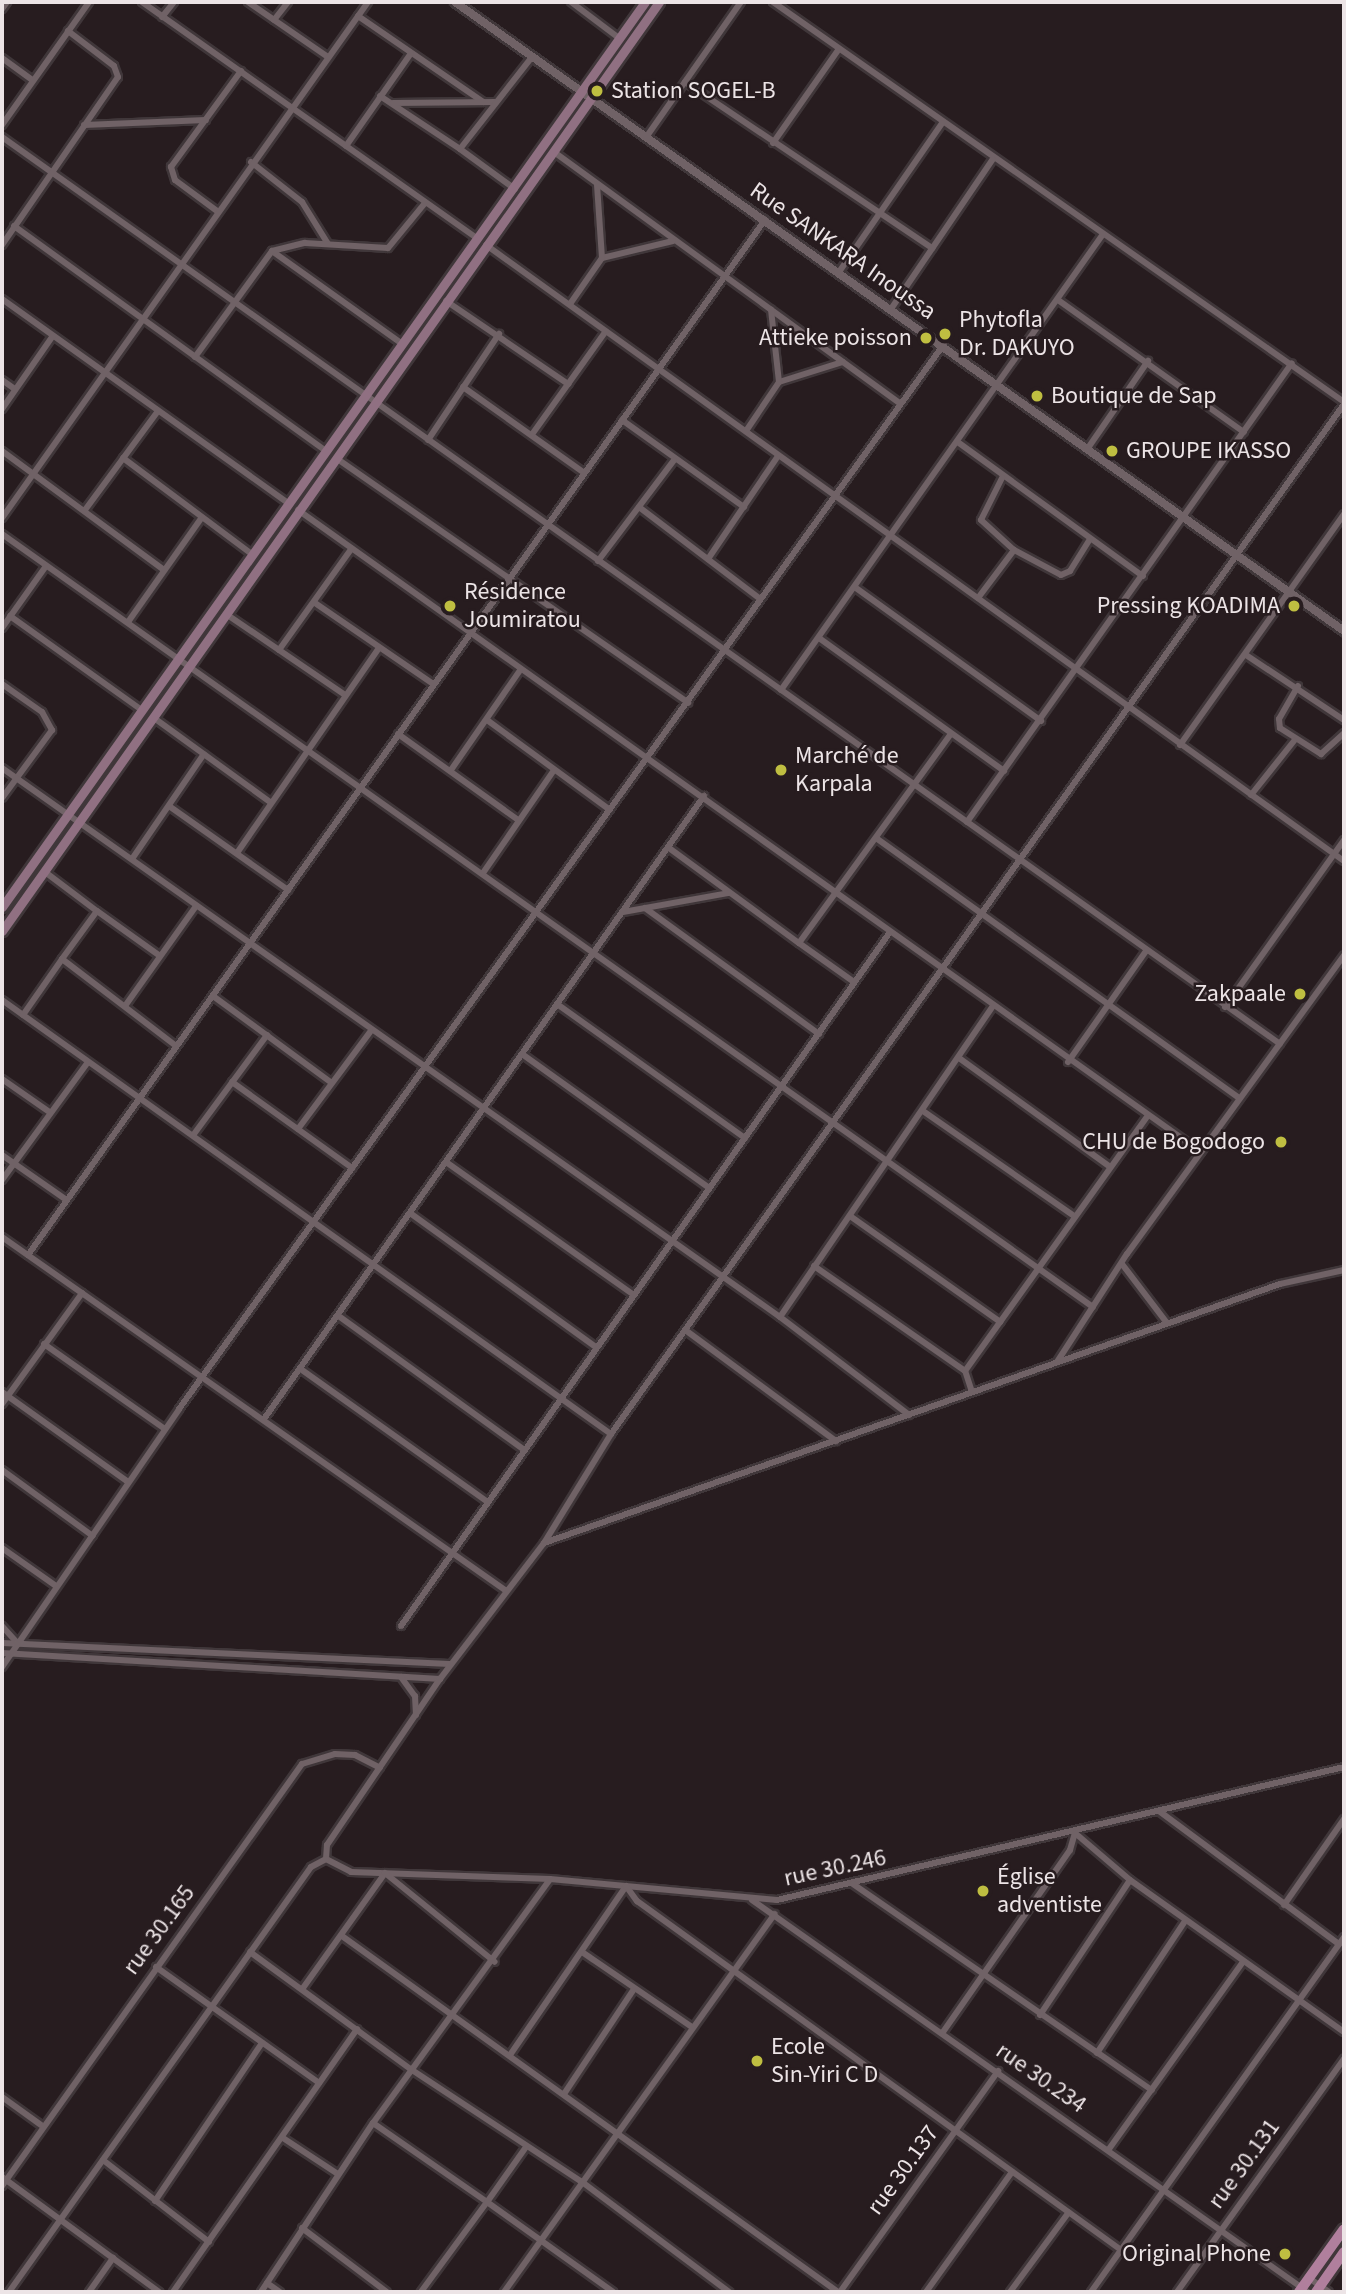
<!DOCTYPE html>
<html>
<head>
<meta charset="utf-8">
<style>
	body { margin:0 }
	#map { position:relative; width:1346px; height:2294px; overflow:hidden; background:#271c1f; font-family:"Source Sans 3",sans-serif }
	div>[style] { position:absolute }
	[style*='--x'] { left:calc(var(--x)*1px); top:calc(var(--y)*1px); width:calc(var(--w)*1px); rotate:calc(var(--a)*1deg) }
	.roads { filter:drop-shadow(2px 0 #40373a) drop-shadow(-2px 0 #40373a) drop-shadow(0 2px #40373a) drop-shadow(0 -2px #40373a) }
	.minor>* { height:6px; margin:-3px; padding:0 3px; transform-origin:3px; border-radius:3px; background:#706266 }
	.tertiary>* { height:8px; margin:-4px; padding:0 4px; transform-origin:4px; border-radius:4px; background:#706266 }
	.secondary>* { height:9px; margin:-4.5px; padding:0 4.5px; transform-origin:4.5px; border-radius:4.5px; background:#907082 }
	.primary>* { height:10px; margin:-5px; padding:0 5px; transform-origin:5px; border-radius:5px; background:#b07f9d }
	.dots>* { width:19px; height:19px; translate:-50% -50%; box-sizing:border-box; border:4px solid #271c1f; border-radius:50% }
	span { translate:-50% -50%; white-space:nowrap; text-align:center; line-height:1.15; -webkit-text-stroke:5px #271c1f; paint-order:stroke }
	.poi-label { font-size:24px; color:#ece4e6 }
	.left { translate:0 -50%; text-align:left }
	.right { translate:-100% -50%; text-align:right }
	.street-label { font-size:24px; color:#ece4e6 }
	.frame { position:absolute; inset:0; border:4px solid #ece4e6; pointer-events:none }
</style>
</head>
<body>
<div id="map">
	<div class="roads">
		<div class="minor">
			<i style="--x:142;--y:2;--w:411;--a:35.2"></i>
			<i style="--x:248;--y:2;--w:97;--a:34.5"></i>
			<i style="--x:571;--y:2;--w:60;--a:36.9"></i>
			<i style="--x:773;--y:2;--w:697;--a:35.01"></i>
			<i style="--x:2;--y:9;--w:9;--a:-54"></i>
			<i style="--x:358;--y:16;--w:152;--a:34.5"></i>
			<i style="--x:162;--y:17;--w:19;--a:-51"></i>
			<i style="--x:274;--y:20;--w:23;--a:-52"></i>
			<i style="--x:2;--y:58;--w:37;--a:36"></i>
			<i style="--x:685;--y:82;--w:298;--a:33.9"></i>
			<i style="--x:380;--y:96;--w:96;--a:33.5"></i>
			<i style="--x:393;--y:103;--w:103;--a:-0.6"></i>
			<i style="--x:2;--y:125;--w:151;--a:-54.7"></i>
			<i style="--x:84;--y:125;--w:122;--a:-2.3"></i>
			<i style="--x:647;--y:136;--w:164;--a:-55"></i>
			<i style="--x:2;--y:137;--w:1567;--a:35.36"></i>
			<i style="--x:773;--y:143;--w:113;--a:-55"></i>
			<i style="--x:346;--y:146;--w:113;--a:-55"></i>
			<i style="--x:554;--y:152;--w:427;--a:36"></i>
			<i style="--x:251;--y:162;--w:65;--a:38.1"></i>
			<i style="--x:302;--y:202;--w:49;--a:58.2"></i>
			<i style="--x:515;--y:189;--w:68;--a:-144"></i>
			<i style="--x:460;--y:149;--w:117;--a:-52"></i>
			<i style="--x:217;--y:211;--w:52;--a:-143.6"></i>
			<i style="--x:175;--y:180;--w:14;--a:-107"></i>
			<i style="--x:171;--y:167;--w:119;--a:-53.9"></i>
			<i style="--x:14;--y:226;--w:381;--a:35.8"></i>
			<i style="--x:2;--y:245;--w:204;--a:-55.4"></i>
			<i style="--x:118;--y:77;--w:12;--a:-110"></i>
			<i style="--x:114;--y:66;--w:58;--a:-142.7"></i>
			<i style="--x:486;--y:245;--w:1056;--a:35.68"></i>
			<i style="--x:272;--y:251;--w:158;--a:35.5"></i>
			<i style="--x:602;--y:258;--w:73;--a:-13.5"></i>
			<i style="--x:839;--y:272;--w:181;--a:-55.3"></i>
			<i style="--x:2;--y:299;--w:353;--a:35.5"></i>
			<i style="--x:1058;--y:300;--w:228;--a:35.4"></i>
			<i style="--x:446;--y:301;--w:148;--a:34.2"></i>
			<i style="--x:570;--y:304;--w:56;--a:-55.2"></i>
			<i style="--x:602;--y:258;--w:74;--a:-93.9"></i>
			<i style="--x:891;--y:309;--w:181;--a:-55.8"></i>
			<i style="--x:195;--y:357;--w:131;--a:-54"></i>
			<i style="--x:272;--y:251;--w:34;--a:-14"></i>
			<i style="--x:305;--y:243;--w:83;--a:3.4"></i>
			<i style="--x:388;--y:248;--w:58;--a:-50.6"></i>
			<i style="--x:2;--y:380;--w:16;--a:35"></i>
			<i style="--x:779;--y:382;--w:67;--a:-17.4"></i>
			<i style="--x:463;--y:387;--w:147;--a:35.3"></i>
			<i style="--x:2;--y:409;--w:88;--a:-55.2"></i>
			<i style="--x:622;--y:420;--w:150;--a:35.5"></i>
			<i style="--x:746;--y:431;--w:59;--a:-56"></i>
			<i style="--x:779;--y:382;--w:73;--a:-96.3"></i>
			<i style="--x:533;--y:433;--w:125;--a:-54.4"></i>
			<i style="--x:428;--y:440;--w:128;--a:-56.2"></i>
			<i style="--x:959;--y:443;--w:227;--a:35.9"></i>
			<i style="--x:1088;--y:448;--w:106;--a:-55.4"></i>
			<i style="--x:2;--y:451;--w:201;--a:36.3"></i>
			<i style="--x:123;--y:458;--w:162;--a:36.7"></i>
			<i style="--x:336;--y:458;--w:429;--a:34.8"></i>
			<i style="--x:1002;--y:478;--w:47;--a:116.6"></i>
			<i style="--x:981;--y:520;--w:45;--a:42.3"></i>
			<i style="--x:1014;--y:550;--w:53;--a:28"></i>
			<i style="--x:1061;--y:575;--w:10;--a:-24"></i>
			<i style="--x:1070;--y:571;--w:36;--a:-58"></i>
			<i style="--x:639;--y:507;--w:152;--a:37.2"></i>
			<i style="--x:85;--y:510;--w:123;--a:-53.6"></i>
			<i style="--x:298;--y:510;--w:1108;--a:35.41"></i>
			<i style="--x:2;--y:518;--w:633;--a:-54.65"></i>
			<i style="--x:2;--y:534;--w:1337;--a:35.32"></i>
			<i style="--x:708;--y:559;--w:125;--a:-55.8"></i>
			<i style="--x:598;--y:561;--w:126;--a:-53"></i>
			<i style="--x:856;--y:588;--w:228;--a:35.7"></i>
			<i style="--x:978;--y:598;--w:60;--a:-53.1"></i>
			<i style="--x:315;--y:603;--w:142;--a:34.4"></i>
			<i style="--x:226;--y:614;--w:144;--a:34.2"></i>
			<i style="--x:10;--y:616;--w:162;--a:35.5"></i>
			<i style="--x:128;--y:622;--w:128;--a:-54.8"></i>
			<i style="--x:2;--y:628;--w:76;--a:-54.6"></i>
			<i style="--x:819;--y:638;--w:228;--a:35.7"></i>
			<i style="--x:279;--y:650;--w:125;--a:-54.4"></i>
			<i style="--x:1246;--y:655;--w:118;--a:33.6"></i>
			<i style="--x:2;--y:684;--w:49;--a:35"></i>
			<i style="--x:42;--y:712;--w:21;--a:61"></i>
			<i style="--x:52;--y:730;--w:84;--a:126.3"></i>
			<i style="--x:1298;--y:686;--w:38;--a:120"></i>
			<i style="--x:1279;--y:719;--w:9;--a:84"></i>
			<i style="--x:1280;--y:728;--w:49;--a:32.4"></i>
			<i style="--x:1321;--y:754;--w:31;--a:-42"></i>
			<i style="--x:781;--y:690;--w:558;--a:-54.77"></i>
			<i style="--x:154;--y:718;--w:143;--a:35.9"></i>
			<i style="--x:487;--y:720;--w:152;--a:36.2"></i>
			<i style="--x:398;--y:734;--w:148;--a:35.6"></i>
			<i style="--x:1180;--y:745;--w:283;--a:-54.6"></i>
			<i style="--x:2;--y:768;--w:952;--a:35.21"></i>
			<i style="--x:780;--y:1317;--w:162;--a:37.2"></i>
			<i style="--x:451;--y:770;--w:123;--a:-55.3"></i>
			<i style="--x:1251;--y:795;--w:69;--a:-51.5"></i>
			<i style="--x:169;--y:806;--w:146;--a:35.2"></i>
			<i style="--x:967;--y:822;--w:562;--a:-54.7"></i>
			<i style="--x:876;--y:838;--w:447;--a:35.6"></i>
			<i style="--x:669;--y:848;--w:161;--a:36.2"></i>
			<i style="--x:237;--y:853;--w:249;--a:-55.3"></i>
			<i style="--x:132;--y:859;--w:127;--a:-55.6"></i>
			<i style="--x:45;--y:872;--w:65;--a:36.9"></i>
			<i style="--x:483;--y:873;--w:125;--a:-55.4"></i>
			<i style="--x:645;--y:908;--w:215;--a:35.9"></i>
			<i style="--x:623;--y:912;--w:108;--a:-10.2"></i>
			<i style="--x:62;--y:959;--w:59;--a:-53.9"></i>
			<i style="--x:97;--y:911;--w:77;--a:35.5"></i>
			<i style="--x:854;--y:982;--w:67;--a:-144.7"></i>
			<i style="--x:799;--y:943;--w:257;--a:-54"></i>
			<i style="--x:213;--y:996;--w:147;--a:36.2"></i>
			<i style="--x:2;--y:1000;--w:748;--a:35.48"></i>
			<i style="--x:557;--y:1004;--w:231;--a:35.5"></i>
			<i style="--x:125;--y:1006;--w:123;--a:-54.6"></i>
			<i style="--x:1225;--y:1007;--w:205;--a:-54.5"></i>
			<i style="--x:23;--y:1015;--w:68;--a:-55.1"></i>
			<i style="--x:62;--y:959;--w:142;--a:37.3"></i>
			<i style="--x:522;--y:1054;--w:229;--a:35.6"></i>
			<i style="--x:959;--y:1058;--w:186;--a:35.8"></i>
			<i style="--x:1068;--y:1062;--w:136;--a:-54.9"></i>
			<i style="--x:2;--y:1079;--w:56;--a:34.8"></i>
			<i style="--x:232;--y:1082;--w:148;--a:35.6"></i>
			<i style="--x:923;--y:1111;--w:184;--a:34.8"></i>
			<i style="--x:298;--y:1129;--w:121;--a:-53.4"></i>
			<i style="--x:194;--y:1134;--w:123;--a:-53.6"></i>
			<i style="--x:2;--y:1155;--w:77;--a:34.9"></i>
			<i style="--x:446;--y:1162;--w:230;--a:35.3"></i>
			<i style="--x:2;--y:1180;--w:146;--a:-53.9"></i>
			<i style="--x:410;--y:1213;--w:229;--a:35.8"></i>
			<i style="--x:850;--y:1216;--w:184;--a:35.2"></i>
			<i style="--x:2;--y:1237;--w:615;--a:35.06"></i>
			<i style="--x:28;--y:1255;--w:1271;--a:-54.55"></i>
			<i style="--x:1122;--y:1264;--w:74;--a:52.7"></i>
			<i style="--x:814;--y:1266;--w:184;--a:34.8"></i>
			<i style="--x:340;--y:1317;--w:226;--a:35.8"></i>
			<i style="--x:780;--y:1317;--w:376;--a:-55.6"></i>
			<i style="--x:688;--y:1332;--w:184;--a:36.4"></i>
			<i style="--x:44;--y:1344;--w:148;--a:35.1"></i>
			<i style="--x:1057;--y:1362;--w:129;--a:-57.1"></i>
			<i style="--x:1127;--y:1254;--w:369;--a:-54"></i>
			<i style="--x:302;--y:1370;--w:228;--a:35.4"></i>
			<i style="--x:2;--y:1392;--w:155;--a:35.5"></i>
			<i style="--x:972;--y:1392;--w:22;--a:-108"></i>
			<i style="--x:965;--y:1371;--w:312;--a:-54.4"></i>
			<i style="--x:2;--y:1404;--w:137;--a:-54.2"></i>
			<i style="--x:264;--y:1419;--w:763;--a:-54.77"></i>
			<i style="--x:2;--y:1470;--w:112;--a:36"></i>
			<i style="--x:544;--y:1543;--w:128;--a:-58.4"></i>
			<i style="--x:611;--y:1434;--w:1264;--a:-54.56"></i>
			<i style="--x:2;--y:1548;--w:66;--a:35.1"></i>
			<i style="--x:2;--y:1626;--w:24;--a:48"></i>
			<i style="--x:401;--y:1626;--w:849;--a:-54.83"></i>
			<i style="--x:2;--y:1643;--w:448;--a:2.7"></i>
			<i style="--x:2;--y:1653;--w:439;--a:3.4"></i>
			<i style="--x:2;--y:1667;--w:313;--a:-55.5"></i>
			<i style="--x:179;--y:1409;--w:1311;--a:-54.31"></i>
			<i style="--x:401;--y:1677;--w:24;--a:54"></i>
			<i style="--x:415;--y:1696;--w:19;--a:87"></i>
			<i style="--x:1159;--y:1811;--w:224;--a:36.5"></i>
			<i style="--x:1075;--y:1833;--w:72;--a:40.5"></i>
			<i style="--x:1130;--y:1880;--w:262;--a:35.4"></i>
			<i style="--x:326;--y:1859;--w:14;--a:-86"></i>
			<i style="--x:327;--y:1845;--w:201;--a:-55.8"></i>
			<i style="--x:440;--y:1679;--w:171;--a:-52.6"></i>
			<i style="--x:544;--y:1543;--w:780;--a:-19.39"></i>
			<i style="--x:1280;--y:1284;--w:66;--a:-12.3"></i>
			<i style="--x:326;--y:1859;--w:28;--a:27"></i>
			<i style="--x:351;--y:1872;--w:199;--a:2"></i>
			<i style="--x:550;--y:1879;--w:228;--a:5.3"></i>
			<i style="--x:777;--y:1900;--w:582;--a:-13.2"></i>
			<i style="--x:853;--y:1884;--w:363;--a:34.6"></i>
			<i style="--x:752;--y:1900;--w:680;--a:35.19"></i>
			<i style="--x:1284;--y:1905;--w:105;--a:-55.1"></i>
			<i style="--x:342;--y:1936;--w:611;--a:35.67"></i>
			<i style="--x:250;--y:1952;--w:200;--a:36.1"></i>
			<i style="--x:412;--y:2070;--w:204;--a:33.4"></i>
			<i style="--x:582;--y:2182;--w:184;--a:36.8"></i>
			<i style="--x:582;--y:1952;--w:133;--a:34.3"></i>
			<i style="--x:156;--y:1967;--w:200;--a:35.4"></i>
			<i style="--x:303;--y:1988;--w:141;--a:-54.5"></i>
			<i style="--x:385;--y:1873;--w:141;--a:39"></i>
			<i style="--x:1040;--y:2015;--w:162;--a:-56.3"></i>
			<i style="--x:943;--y:2032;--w:222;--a:-55.1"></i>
			<i style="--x:1070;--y:1850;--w:18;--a:-74"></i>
			<i style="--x:1097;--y:2053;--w:159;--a:-56.3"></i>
			<i style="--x:510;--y:2055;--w:205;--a:-55.5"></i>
			<i style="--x:626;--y:1886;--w:19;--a:54"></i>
			<i style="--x:637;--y:1901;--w:597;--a:35.79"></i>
			<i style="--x:564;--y:2094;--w:126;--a:-56.3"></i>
			<i style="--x:2;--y:2097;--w:48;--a:35.7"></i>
			<i style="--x:373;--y:2123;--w:139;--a:34.7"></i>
			<i style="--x:487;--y:2202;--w:112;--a:126.3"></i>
			<i style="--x:283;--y:2138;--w:66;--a:33.2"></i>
			<i style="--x:526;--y:2147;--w:67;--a:125.3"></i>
			<i style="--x:487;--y:2202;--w:155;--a:35.5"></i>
			<i style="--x:1109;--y:2149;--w:230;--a:-54.4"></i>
			<i style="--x:103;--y:2160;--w:134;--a:37.7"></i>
			<i style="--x:2;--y:2177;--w:195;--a:36.2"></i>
			<i style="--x:2;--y:2186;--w:518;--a:-54.59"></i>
			<i style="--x:302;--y:1764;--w:34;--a:-17"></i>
			<i style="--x:335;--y:1754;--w:20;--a:3"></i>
			<i style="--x:355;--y:1755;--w:28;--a:27"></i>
			<i style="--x:155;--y:2201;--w:191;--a:-55.9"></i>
			<i style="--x:302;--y:2228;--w:106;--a:37"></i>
			<i style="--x:1309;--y:2278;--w:24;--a:35"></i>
			<i style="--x:267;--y:2283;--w:16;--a:35"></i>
			<i style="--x:9;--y:2292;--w:521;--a:-54.6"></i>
			<i style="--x:311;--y:1867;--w:17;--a:-28"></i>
			<i style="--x:89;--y:2292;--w:42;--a:-54.8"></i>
			<i style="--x:173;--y:2292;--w:321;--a:-55"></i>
			<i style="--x:261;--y:2292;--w:203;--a:-56.5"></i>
			<i style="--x:373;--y:2123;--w:301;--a:-54"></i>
			<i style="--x:504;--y:2292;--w:465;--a:-54.4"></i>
			<i style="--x:840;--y:2292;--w:272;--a:-54.4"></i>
			<i style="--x:926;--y:2292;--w:148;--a:-54.4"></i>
			<i style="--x:1010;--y:2292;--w:99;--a:-53.6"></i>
			<i style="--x:1091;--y:2292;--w:436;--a:-54.5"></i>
			<i style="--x:1177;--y:2292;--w:287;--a:-54.4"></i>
		</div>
		<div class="tertiary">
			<i style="--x:455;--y:2;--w:1089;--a:35.28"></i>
		</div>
		<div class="secondary">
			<i style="--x:2;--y:907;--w:1110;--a:-54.61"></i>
			<i style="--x:2;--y:931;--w:1138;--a:-54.73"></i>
		</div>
		<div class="primary">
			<i style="--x:1299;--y:2292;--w:77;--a:-54.5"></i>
			<i style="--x:1316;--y:2292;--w:49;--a:-55"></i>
		</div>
	</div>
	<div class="dots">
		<i style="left:597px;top:91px;background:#bfbe41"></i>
		<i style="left:945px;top:334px;background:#bfbe41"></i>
		<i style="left:926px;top:338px;background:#bfbe41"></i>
		<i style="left:1037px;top:396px;background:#bfbe41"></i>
		<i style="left:1112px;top:451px;background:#bfbe41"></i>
		<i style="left:450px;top:606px;background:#bfbe41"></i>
		<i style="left:1294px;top:606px;background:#bfbe41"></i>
		<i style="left:781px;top:770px;background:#bfbe41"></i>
		<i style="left:1300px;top:994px;background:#bfbe41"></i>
		<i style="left:1281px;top:1142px;background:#bfbe41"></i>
		<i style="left:983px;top:1891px;background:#bfbe41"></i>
		<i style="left:757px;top:2061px;background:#bfbe41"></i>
		<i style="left:1285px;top:2254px;background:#bfbe41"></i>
	</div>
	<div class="poi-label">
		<span class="left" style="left:611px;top:91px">Station SOGEL-B</span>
		<span class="left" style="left:959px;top:334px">Phytofla<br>Dr. DAKUYO</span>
		<span class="right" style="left:912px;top:338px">Attieke poisson</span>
		<span class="left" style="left:1051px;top:396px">Boutique de Sap</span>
		<span class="left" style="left:1126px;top:451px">GROUPE IKASSO</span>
		<span class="left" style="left:464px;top:606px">Résidence<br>Joumiratou</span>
		<span class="right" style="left:1280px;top:606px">Pressing KOADIMA</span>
		<span class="left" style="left:795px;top:770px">Marché de<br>Karpala</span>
		<span class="right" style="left:1286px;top:994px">Zakpaale</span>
		<span class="right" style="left:1265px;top:1142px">CHU de Bogodogo</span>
		<span class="left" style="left:997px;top:1891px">Église<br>adventiste</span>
		<span class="left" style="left:771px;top:2061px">Ecole<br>Sin-Yiri C D</span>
		<span class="right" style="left:1271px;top:2254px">Original Phone</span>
	</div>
	<div class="street-label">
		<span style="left:843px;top:251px;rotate:35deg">Rue SANKARA Inoussa</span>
		<span style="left:835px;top:1868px;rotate:-12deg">rue 30.246</span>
		<span style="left:159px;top:1930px;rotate:-54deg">rue 30.165</span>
		<span style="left:1041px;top:2078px;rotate:35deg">rue 30.234</span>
		<span style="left:1244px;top:2164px;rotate:-54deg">rue 30.131</span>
		<span style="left:903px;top:2170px;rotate:-54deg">rue 30.137</span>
	</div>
	<div class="frame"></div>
</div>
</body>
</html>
